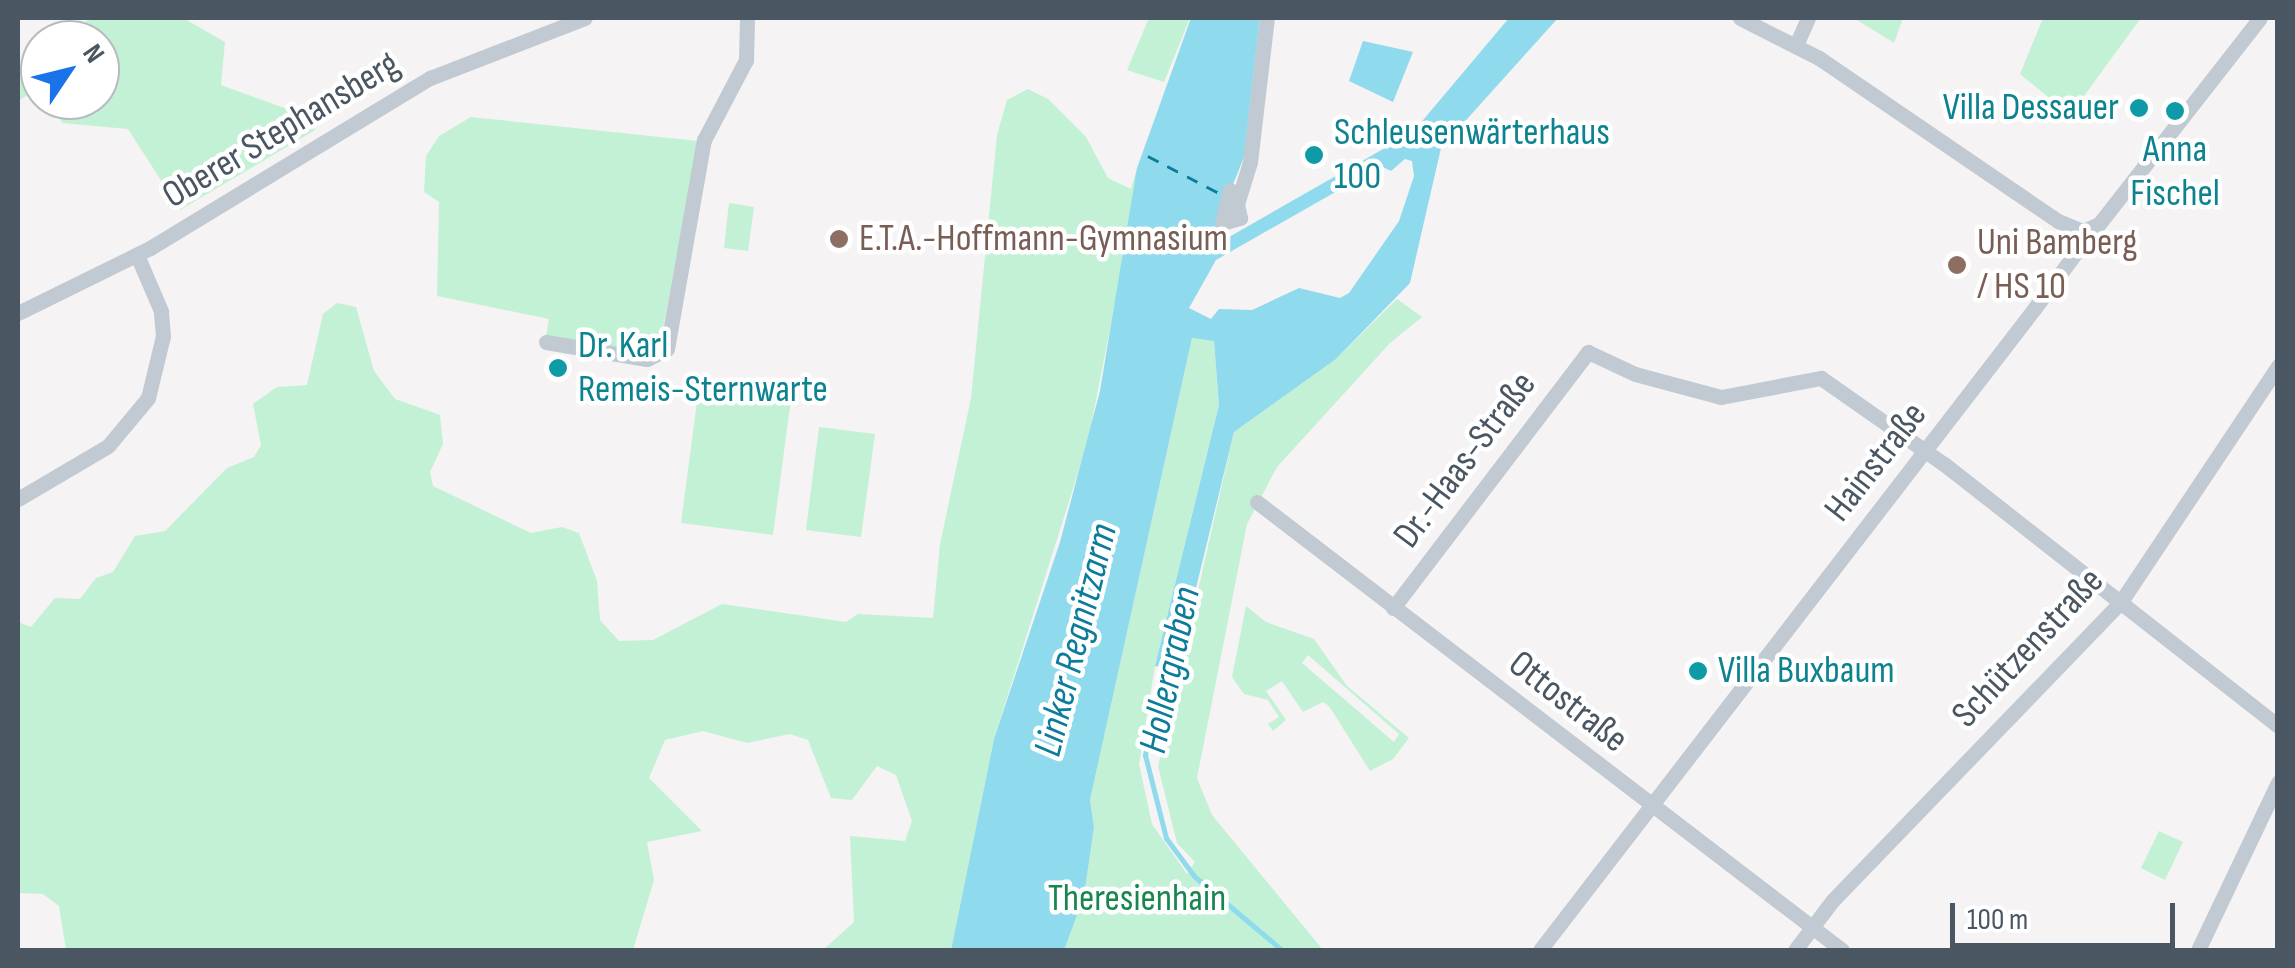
<!DOCTYPE html>
<html>
<head>
<meta charset="utf-8">
<style>
	body { margin:0 }
	#map { position:relative; width:2295px; height:968px; overflow:hidden; background:#f5f3f3; font-family:"Sofia Sans Condensed",sans-serif }
	div>[style] { position:absolute }
	[style*='--x'] { left:calc(var(--x)*1px); top:calc(var(--y)*1px); width:calc(var(--w)*1px); rotate:calc(var(--a)*1deg) }
	.green>* { inset:0; background:#c3f1d5 }
	.water>* { inset:0; background:#90daee }
	.stream>* { height:5px; margin:-2.5px; padding:0 2.5px; transform-origin:2.5px; border-radius:2.5px; background:#90daee }
	.ferry>* { height:2.5px; margin-top:-1.25px; transform-origin:0; background:repeating-linear-gradient(90deg,#0c7c9b 0 12px,transparent 0 22px) }
	.minor>* { height:15px; margin:-7.5px; padding:0 7.5px; transform-origin:7.5px; border-radius:7.5px; background:#c1cad2 }
	.dots>* { width:28px; height:28px; translate:-50% -50%; box-sizing:border-box; border:5px solid #fff; border-radius:50% }
	span { translate:-50% -50%; white-space:nowrap; text-align:center; line-height:1.15; -webkit-text-stroke:9px #fff; paint-order:stroke }
	.culture-label { font-size:38px; color:#0d838f }
	.right { translate:-100% -50%; text-align:right }
	.left { translate:0 -50%; text-align:left }
	.street-label { font-size:38px; color:#4a5661 }
	.education-label { font-size:38px; color:#785e54 }
	.park-label { font-size:38px; color:#17864f }
	.water-label { font-size:40px; color:#0c7c9b; font-style:italic }
	.frame { position:absolute; inset:0; border:20px solid #4a5661; pointer-events:none }
	.north { position:absolute; left:20px; top:20px; width:100px; height:100px; box-sizing:border-box; background:#fff; border:2px solid #b7bbc0; border-radius:50%; rotate:55deg; font-size:28px; font-weight:700; line-height:40px; text-align:center; color:#4a5661 }
	.north::after { content:''; display:block; margin:auto; width:35px; height:45px; background:#1a73e8; clip-path:polygon(50% 0,100% 100%,50% 72%,0 100%) }
	.scale { position:absolute; left:1950px; top:903px; width:225px; height:45px; box-sizing:border-box; border:5px solid #4a5661; border-top:0; padding-left:12px; font-size:30px; line-height:35px; white-space:nowrap; color:#4a5661; -webkit-text-stroke:8px #fff; paint-order:stroke }
</style>
</head>
<body>
<div id="map">
	<div class="green">
		<i style="clip-path:polygon(90px 18px,183px 18px,225px 42px,221px 85px,314px 119px,315px 130px,180px 210px,128px 129px,62px 123px,50px 100px,100px 100px,100px 40px,64px 40px)"></i>
		<i style="clip-path:polygon(1149px 18px,1190px 18px,1164px 82px,1127px 70px)"></i>
		<i style="clip-path:polygon(1854px 18px,1903px 18px,1894px 43px)"></i>
		<i style="clip-path:polygon(2043px 18px,2141px 18px,2070px 115px,2020px 74px)"></i>
		<i style="clip-path:polygon(40px 60px,40px 87px,18px 101px,18px 69px)"></i>
		<i style="clip-path:polygon(1028px 89px,1048px 99px,1086px 137px,1108px 178px,1131px 189px,1137px 168px,1141px 171px,1088px 441px,994px 739px,951px 950px,823px 950px,854px 922px,850px 836px,905px 841px,912px 821px,896px 775px,877px 766px,852px 800px,831px 798px,808px 740px,790px 734px,747px 743px,703px 731px,665px 740px,649px 778px,702px 831px,647px 842px,654px 880px,633px 950px,66px 950px,59px 906px,43px 894px,18px 893px,18px 622px,31px 627px,55px 598px,80px 599px,96px 578px,113px 572px,135px 536px,165px 531px,227px 468px,254px 457px,261px 445px,253px 404px,277px 387px,307px 385px,323px 314px,337px 303px,356px 307px,374px 371px,395px 399px,440px 415px,443px 444px,430px 472px,433px 486px,531px 533px,562px 527px,579px 533px,597px 581px,600px 620px,619px 641px,653px 640px,722px 604px,846px 622px,858px 614px,933px 618px,940px 544px,971px 398px,997px 135px,1007px 100px)"></i>
		<i style="clip-path:polygon(471px 117px,698px 141px,660px 345px,644px 352px,546px 336px,549px 319px,437px 296px,439px 202px,424px 192px,426px 156px,439px 136px)"></i>
		<i style="clip-path:polygon(729px 203px,754px 207px,748px 251px,724px 248px)"></i>
		<i style="clip-path:polygon(1397px 299px,1422px 317px,1390px 343px,1277px 467px,1247px 524px,1197px 778px,1212px 815px,1323px 950px,1057px 950px,1084px 895px,1094px 827px,1090px 800px,1192px 338px,1214px 341px,1219px 405px,1155px 666px,1139px 764px,1152px 824px,1187px 874px,1195px 862px,1177px 843px,1158px 766px,1234px 432px,1336px 359px)"></i>
		<i style="clip-path:polygon(700px 379px,792px 391px,773px 535px,681px 523px)"></i>
		<i style="clip-path:polygon(819px 427px,875px 434px,861px 537px,806px 530px)"></i>
		<i style="clip-path:polygon(evenodd,1246px 606px,1266px 622px,1314px 639px,1347px 686px,1409px 738px,1393px 759px,1370px 771px,1329px 706px,1323px 702px,1303px 712px,1282px 681px,1266px 691px,1286px 720px,1273px 731px,1268px 724px,1279px 717px,1268px 700px,1244px 694px,1232px 677px,1246px 606px,1308px 655px,1399px 734px,1394px 742px,1302px 663px,1308px 655px)"></i>
		<i style="clip-path:polygon(2159px 831px,2183px 842px,2165px 880px,2141px 868px)"></i>
	</div>
	<div class="water">
		<i style="clip-path:polygon(evenodd,1191px 18px,1260px 18px,1244px 157px,1214px 232px,1222px 241px,1413px 132px,1509px 18px,1558px 18px,1441px 148px,1410px 283px,1336px 359px,1234px 432px,1176px 670px,1155px 666px,1219px 405px,1214px 341px,1192px 338px,1090px 800px,1094px 827px,1084px 896px,1064px 950px,951px 950px,994px 739px,1060px 542px,1100px 391px,1137px 168px,1191px 18px,1405px 159px,1412px 161px,1414px 176px,1399px 221px,1349px 293px,1340px 298px,1299px 288px,1252px 310px,1219px 309px,1211px 319px,1189px 308px,1216px 260px,1381px 166px,1391px 171px,1405px 159px)"></i>
		<i style="clip-path:polygon(1363px 41px,1413px 52px,1393px 102px,1349px 81px)"></i>
	</div>
	<div class="stream">
		<i style="--x:1165;--y:664;--w:93;--a:102.4"></i>
		<i style="--x:1145;--y:755;--w:86;--a:75.8"></i>
		<i style="--x:1166;--y:838;--w:47;--a:53.6"></i>
		<i style="--x:1194;--y:876;--w:115;--a:40.1"></i>
	</div>
	<div class="ferry">
		<i style="--x:1148;--y:156;--w:85;--a:27.5"></i>
	</div>
	<div class="minor">
		<i style="--x:1740;--y:18;--w:89;--a:26.9"></i>
		<i style="--x:1819;--y:58;--w:289;--a:34.3"></i>
		<i style="--x:2058;--y:221;--w:27;--a:22"></i>
		<i style="--x:1796;--y:45;--w:30;--a:-66"></i>
		<i style="--x:1230;--y:190;--w:34;--a:104"></i>
		<i style="--x:1222;--y:223;--w:19;--a:-16"></i>
		<i style="--x:1240;--y:218;--w:14;--a:-102"></i>
		<i style="--x:1237;--y:204;--w:44;--a:-72.8"></i>
		<i style="--x:1250;--y:162;--w:145;--a:-83.3"></i>
		<i style="--x:2083;--y:231;--w:17;--a:-24"></i>
		<i style="--x:2099;--y:224;--w:261;--a:-52"></i>
		<i style="--x:18;--y:313;--w:147;--a:-26.2"></i>
		<i style="--x:150;--y:248;--w:328;--a:-31.3"></i>
		<i style="--x:430;--y:78;--w:166;--a:-21.2"></i>
		<i style="--x:546;--y:342;--w:102;--a:9.6"></i>
		<i style="--x:647;--y:359;--w:22;--a:-27"></i>
		<i style="--x:667;--y:349;--w:212;--a:-80"></i>
		<i style="--x:704;--y:140;--w:90;--a:-62.3"></i>
		<i style="--x:746;--y:60;--w:42;--a:-88.6"></i>
		<i style="--x:18;--y:499;--w:104;--a:-30.5"></i>
		<i style="--x:108;--y:446;--w:62;--a:-50.2"></i>
		<i style="--x:148;--y:398;--w:64;--a:-76.4"></i>
		<i style="--x:163;--y:336;--w:25;--a:-95"></i>
		<i style="--x:161;--y:311;--w:61;--a:-113.2"></i>
		<i style="--x:1257;--y:502;--w:737;--a:37.45"></i>
		<i style="--x:1393;--y:608;--w:322;--a:-52.7"></i>
		<i style="--x:1588;--y:352;--w:52;--a:25.1"></i>
		<i style="--x:1635;--y:374;--w:89;--a:15"></i>
		<i style="--x:1721;--y:397;--w:102;--a:-10.8"></i>
		<i style="--x:1821;--y:378;--w:150;--a:35"></i>
		<i style="--x:1944;--y:464;--w:424;--a:38.1"></i>
		<i style="--x:1540;--y:950;--w:809;--a:-52.38"></i>
		<i style="--x:2034;--y:309;--w:77;--a:-53.4"></i>
		<i style="--x:2080;--y:247;--w:16;--a:-79"></i>
		<i style="--x:1795;--y:950;--w:63;--a:-52.8"></i>
		<i style="--x:1833;--y:900;--w:413;--a:-46"></i>
		<i style="--x:2120;--y:603;--w:285;--a:-56.3"></i>
		<i style="--x:2198;--y:950;--w:186;--a:-64.5"></i>
	</div>
	<div class="dots">
		<i style="left:2139px;top:108px;background:#0f9aa8"></i>
		<i style="left:2175px;top:111px;background:#0f9aa8"></i>
		<i style="left:1314px;top:155px;background:#0f9aa8"></i>
		<i style="left:839px;top:239px;background:#8d6e63"></i>
		<i style="left:1957px;top:265px;background:#8d6e63"></i>
		<i style="left:558px;top:368px;background:#0f9aa8"></i>
		<i style="left:1698px;top:671px;background:#0f9aa8"></i>
	</div>
	<div class="culture-label">
		<span class="right" style="left:2119px;top:108px">Villa Dessauer</span>
		<span class="left" style="left:1334px;top:155px">Schleusenwärterhaus<br>100</span>
		<span style="left:2175px;top:172px">Anna<br>Fischel</span>
		<span class="left" style="left:578px;top:368px">Dr. Karl<br>Remeis-Sternwarte</span>
		<span class="left" style="left:1718px;top:671px">Villa Buxbaum</span>
	</div>
	<div class="street-label">
		<span style="left:281px;top:130px;rotate:-31deg">Oberer Stephansberg</span>
		<span style="left:1465px;top:460px;rotate:-53deg">Dr.-Haas-Straße</span>
		<span style="left:1876px;top:462px;rotate:-52deg">Hainstraße</span>
		<span style="left:2028px;top:648px;rotate:-47deg">Schützenstraße</span>
		<span style="left:1568px;top:702px;rotate:38deg">Ottostraße</span>
	</div>
	<div class="education-label">
		<span class="left" style="left:859px;top:239px">E.T.A.-Hoffmann-Gymnasium</span>
		<span class="left" style="left:1977px;top:265px">Uni Bamberg<br>/ HS 10</span>
	</div>
	<div class="park-label">
		<span style="left:1137px;top:899px">Theresienhain</span>
	</div>
	<div class="water-label">
		<span style="left:1076px;top:640px;rotate:-76deg">Linker Regnitzarm</span>
		<span style="left:1170px;top:670px;rotate:-78deg">Hollergraben</span>
	</div>
	<div class="frame"></div>
	<div class="north">N</div>
	<div class="scale">100 m</div>
</div>
</body>
</html>
